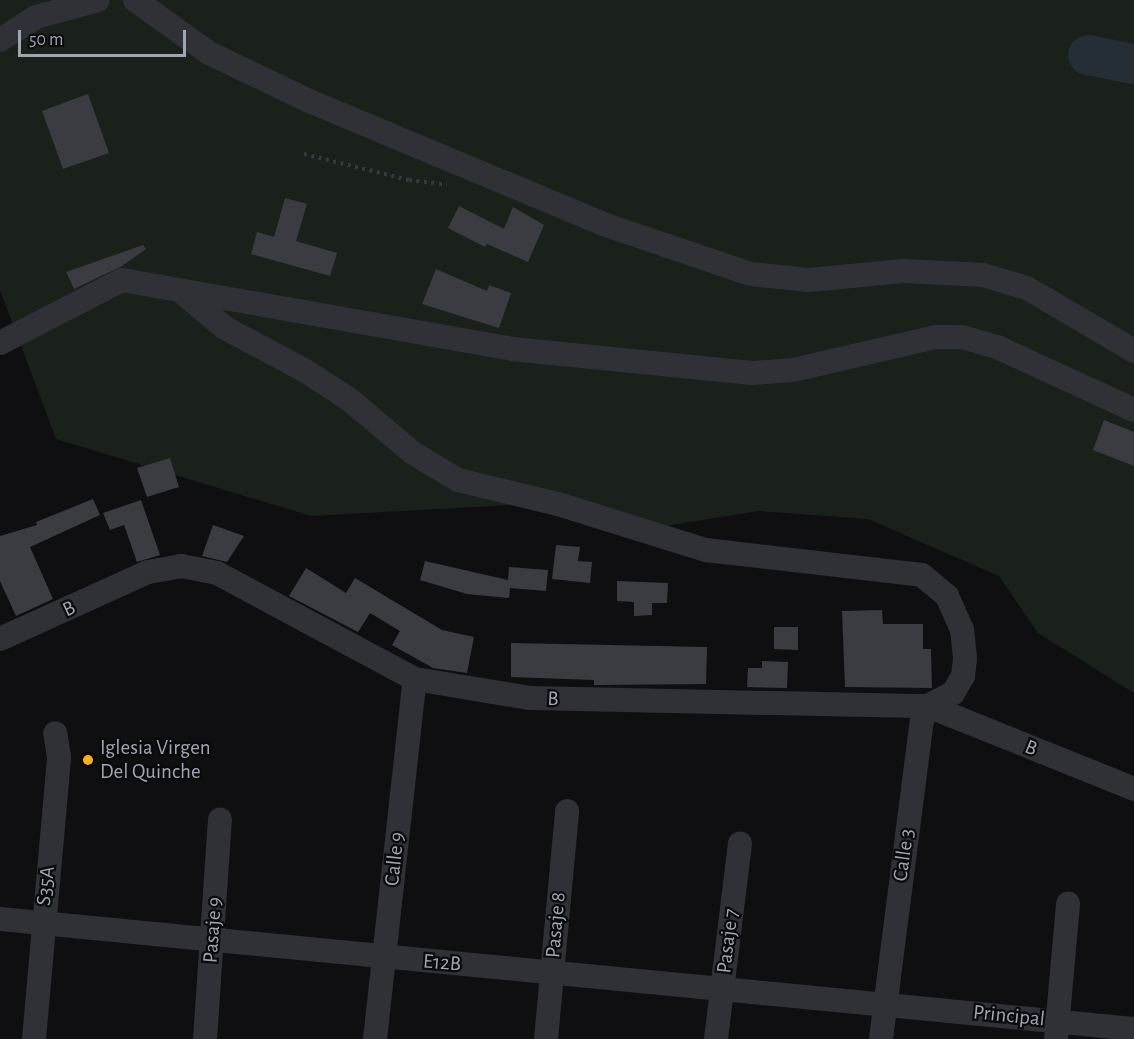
<!DOCTYPE html>
<html>
<head>
<meta charset="utf-8">
<style>
	body { margin:0 }
	#map { position:relative; width:1134px; height:1039px; overflow:hidden; background:#0f0f11; font-family:"Alegreya Sans",sans-serif }
	div>[style] { position:absolute }
	[style*='--x'] { left:calc(var(--x)*1px); top:calc(var(--y)*1px); width:calc(var(--w)*1px); rotate:calc(var(--a)*1deg) }
	.green>* { inset:0; background:#19211a }
	.river>* { height:40px; margin:-20px; padding:0 20px; transform-origin:20px; border-radius:20px; background:#252e35 }
	.building>* { inset:0; background:#3b3c41 }
	.path>* { height:4px; margin-top:-2px; transform-origin:0; background:repeating-linear-gradient(90deg,#36383d 0 3px,transparent 0 7.5px) }
	.minor>* { height:24px; margin:-12px; padding:0 12px; transform-origin:12px; border-radius:12px; background:#303136 }
	.dots>* { width:16px; height:16px; translate:-50% -50%; box-sizing:border-box; border:3px solid #0a0a0c; border-radius:50% }
	span { translate:-50% -50%; white-space:nowrap; text-align:center; line-height:1.15; -webkit-text-stroke:4.5px #0a0a0c; paint-order:stroke }
	.street-label { font-size:21px; color:#9fa6b3 }
	.poi-label { font-size:21px; color:#9fa6b3 }
	.left { translate:0 -50%; text-align:left }
	.scale { position:absolute; left:18px; top:30px; width:168px; height:27px; box-sizing:border-box; border:3px solid #9fa6b3; border-top:0; padding-left:8px; font-size:18px; line-height:21px; white-space:nowrap; color:#9fa6b3; -webkit-text-stroke:4px #0a0a0c; paint-order:stroke }
</style>
</head>
<body>
<div id="map">
	<div class="green">
		<i style="clip-path:polygon(0 0,1134px 0,1134px 693px,1038px 633px,999px 576px,868px 519px,759px 511px,646px 529px,512px 505px,311px 516px,56px 439px,0 290px)"></i>
	</div>
	<div class="river">
		<i style="--x:1088;--y:55;--w:47;--a:11.1"></i>
	</div>
	<div class="building">
		<i style="clip-path:polygon(88px 94px,109px 153px,63px 169px,42px 111px)"></i>
		<i style="clip-path:polygon(285px 198px,307px 204px,296px 241px,337px 253px,330px 276px,251px 254px,257px 232px,274px 237px)"></i>
		<i style="clip-path:polygon(459px 206px,504px 229px,513px 207px,544px 225px,528px 262px,487px 244px,485px 247px,448px 228px)"></i>
		<i style="clip-path:polygon(143px 245px,146px 249px,122px 266px,74px 289px,66px 272px)"></i>
		<i style="clip-path:polygon(436px 269px,487px 291px,489px 285px,511px 293px,499px 328px,422px 304px)"></i>
		<i style="clip-path:polygon(1104px 420px,1134px 432px,1134px 466px,1093px 450px)"></i>
		<i style="clip-path:polygon(170px 458px,179px 487px,147px 497px,137px 468px)"></i>
		<i style="clip-path:polygon(93px 499px,100px 515px,30px 547px,53px 599px,16px 616px,0 581px,0 536px,37px 525px,36px 522px)"></i>
		<i style="clip-path:polygon(141px 500px,160px 555px,137px 562px,124px 525px,110px 530px,103px 513px)"></i>
		<i style="clip-path:polygon(213px 525px,244px 536px,227px 562px,202px 556px)"></i>
		<i style="clip-path:polygon(556px 545px,580px 547px,578px 561px,592px 562px,590px 583px,552px 579px)"></i>
		<i style="clip-path:polygon(425px 561px,508px 580px,509px 567px,548px 570px,546px 591px,510px 588px,509px 598px,467px 594px,420px 580px)"></i>
		<i style="clip-path:polygon(306px 568px,346px 593px,355px 578px,442px 630px,474px 637px,467px 673px,433px 668px,392px 645px,400px 631px,370px 613px,358px 632px,289px 596px)"></i>
		<i style="clip-path:polygon(617px 581px,668px 583px,667px 603px,652px 603px,652px 615px,634px 616px,634px 602px,617px 601px)"></i>
		<i style="clip-path:polygon(882px 610px,883px 624px,923px 624px,923px 649px,931px 649px,932px 688px,845px 687px,842px 611px)"></i>
		<i style="clip-path:polygon(774px 627px,798px 627px,798px 650px,774px 649px)"></i>
		<i style="clip-path:polygon(511px 643px,707px 647px,706px 684px,594px 685px,594px 680px,511px 677px)"></i>
		<i style="clip-path:polygon(762px 661px,788px 662px,787px 688px,747px 687px,748px 668px,762px 668px)"></i>
	</div>
	<div class="path">
		<i style="--x:304;--y:154;--w:108;--a:13.9"></i>
		<i style="--x:409;--y:180;--w:38;--a:7"></i>
	</div>
	<div class="minor">
		<i style="--x:135;--y:0;--w:91;--a:35.6"></i>
		<i style="--x:209;--y:53;--w:109;--a:25.6"></i>
		<i style="--x:307;--y:100;--w:321;--a:22.7"></i>
		<i style="--x:603;--y:224;--w:156;--a:18.7"></i>
		<i style="--x:751;--y:274;--w:58;--a:5.9"></i>
		<i style="--x:809;--y:280;--w:95;--a:-5.4"></i>
		<i style="--x:904;--y:271;--w:79;--a:2.9"></i>
		<i style="--x:983;--y:275;--w:46;--a:16.5"></i>
		<i style="--x:1027;--y:288;--w:124;--a:30.5"></i>
		<i style="--x:0;--y:40;--w:43;--a:-32.6"></i>
		<i style="--x:36;--y:17;--w:64;--a:-15.3"></i>
		<i style="--x:184;--y:294;--w:53;--a:39.7"></i>
		<i style="--x:225;--y:328;--w:89;--a:28"></i>
		<i style="--x:304;--y:370;--w:55;--a:33.1"></i>
		<i style="--x:350;--y:400;--w:82;--a:40.1"></i>
		<i style="--x:413;--y:453;--w:52;--a:31"></i>
		<i style="--x:458;--y:480;--w:103;--a:13.5"></i>
		<i style="--x:558;--y:504;--w:155;--a:17.3"></i>
		<i style="--x:706;--y:550;--w:217;--a:6.6"></i>
		<i style="--x:922;--y:575;--w:33;--a:40"></i>
		<i style="--x:947;--y:596;--w:36;--a:66"></i>
		<i style="--x:962;--y:629;--w:29;--a:84"></i>
		<i style="--x:965;--y:658;--w:18;--a:96"></i>
		<i style="--x:963;--y:676;--w:20;--a:120"></i>
		<i style="--x:953;--y:693;--w:28;--a:153"></i>
		<i style="--x:0;--y:343;--w:137;--a:-27.3"></i>
		<i style="--x:122;--y:280;--w:396;--a:10"></i>
		<i style="--x:512;--y:349;--w:241;--a:5.7"></i>
		<i style="--x:752;--y:373;--w:41;--a:-4.2"></i>
		<i style="--x:793;--y:370;--w:147;--a:-13"></i>
		<i style="--x:936;--y:337;--w:26;--a:0"></i>
		<i style="--x:962;--y:337;--w:36;--a:16"></i>
		<i style="--x:997;--y:347;--w:151;--a:24.7"></i>
		<i style="--x:0;--y:639;--w:162;--a:-24.4"></i>
		<i style="--x:148;--y:572;--w:34;--a:-10"></i>
		<i style="--x:181;--y:566;--w:37;--a:11"></i>
		<i style="--x:217;--y:573;--w:225;--a:28.2"></i>
		<i style="--x:415;--y:679;--w:117;--a:9.4"></i>
		<i style="--x:530;--y:698;--w:398;--a:1.2"></i>
		<i style="--x:928;--y:706;--w:222;--a:21.9"></i>
		<i style="--x:0;--y:919;--w:1139;--a:5.54"></i>
		<i style="--x:34;--y:1039;--w:283;--a:-84.9"></i>
		<i style="--x:59;--y:757;--w:24;--a:-99"></i>
		<i style="--x:205;--y:1039;--w:220;--a:-86.1"></i>
		<i style="--x:375;--y:1039;--w:362;--a:-83.7"></i>
		<i style="--x:546;--y:1039;--w:229;--a:-84.7"></i>
		<i style="--x:716;--y:1039;--w:197;--a:-83"></i>
		<i style="--x:881;--y:1039;--w:321;--a:-82.7"></i>
		<i style="--x:922;--y:721;--w:16;--a:-68"></i>
		<i style="--x:1056;--y:1039;--w:136;--a:-84.9"></i>
	</div>
	<div class="dots">
		<i style="left:88px;top:760px;background:#ffad19"></i>
	</div>
	<div class="street-label">
		<span style="left:69px;top:609px;rotate:-25deg">B</span>
		<span style="left:553px;top:699px;rotate:3deg">B</span>
		<span style="left:1031px;top:748px;rotate:22deg">B</span>
		<span style="left:904px;top:855px;rotate:-82deg">Calle 3</span>
		<span style="left:395px;top:859px;rotate:-84deg">Calle 9</span>
		<span style="left:46px;top:886px;rotate:-84deg">S35A</span>
		<span style="left:556px;top:925px;rotate:-85deg">Pasaje 8</span>
		<span style="left:213px;top:930px;rotate:-86deg">Pasaje 9</span>
		<span style="left:728px;top:941px;rotate:-83deg">Pasaje 7</span>
		<span style="left:442px;top:963px;rotate:5deg">E12B</span>
		<span style="left:1009px;top:1016px;rotate:6deg">Principal</span>
	</div>
	<div class="poi-label">
		<span class="left" style="left:100px;top:760px">Iglesia Virgen<br>Del Quinche</span>
	</div>
	<div class="scale">50 m</div>
</div>
</body>
</html>
